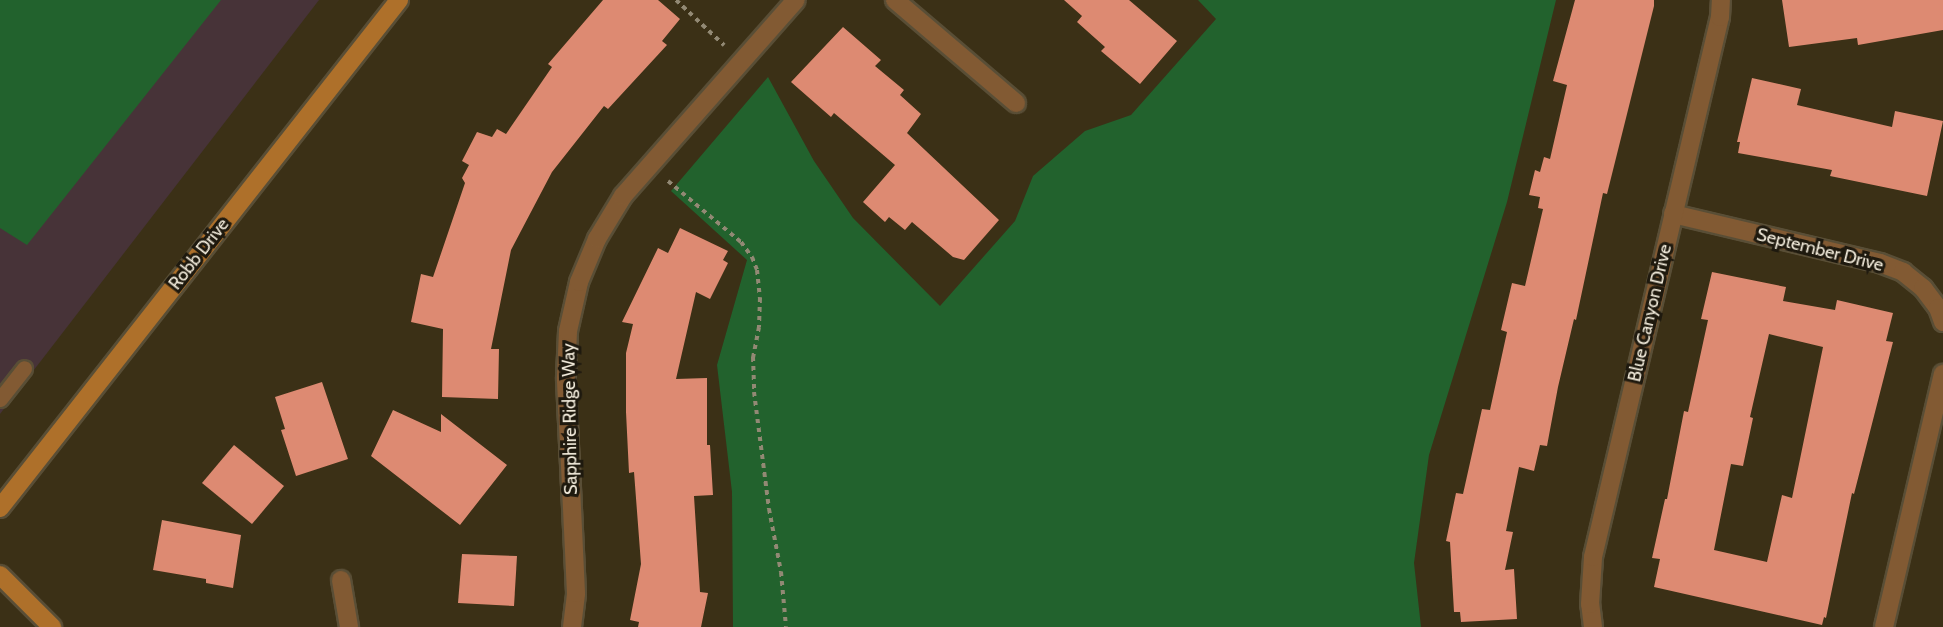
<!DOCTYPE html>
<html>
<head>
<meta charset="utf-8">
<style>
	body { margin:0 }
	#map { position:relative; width:1943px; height:627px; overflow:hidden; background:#3b3016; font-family:Cabin,sans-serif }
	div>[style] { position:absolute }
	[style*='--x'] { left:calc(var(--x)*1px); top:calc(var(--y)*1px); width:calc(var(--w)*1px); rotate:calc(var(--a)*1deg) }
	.education>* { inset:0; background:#473338 }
	.green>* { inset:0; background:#22622d }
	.building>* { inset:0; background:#dd8a72 }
	.path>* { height:4px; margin-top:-2px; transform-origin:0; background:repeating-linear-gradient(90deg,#928974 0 4.5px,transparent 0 9px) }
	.roads { filter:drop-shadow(2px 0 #594e36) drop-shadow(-2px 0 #594e36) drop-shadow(0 2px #594e36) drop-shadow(0 -2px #594e36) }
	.lane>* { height:15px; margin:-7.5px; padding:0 7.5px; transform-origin:7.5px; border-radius:7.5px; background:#825a33 }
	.street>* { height:18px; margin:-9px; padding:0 9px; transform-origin:9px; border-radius:9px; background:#825a33 }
	.secondary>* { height:18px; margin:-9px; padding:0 9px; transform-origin:9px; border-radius:9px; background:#ae702a }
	span { translate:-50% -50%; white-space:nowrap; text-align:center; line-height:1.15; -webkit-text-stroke:6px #1e190e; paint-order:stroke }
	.street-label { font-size:18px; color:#f4eddd }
</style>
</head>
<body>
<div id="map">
	<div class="education">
		<i style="clip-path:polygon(0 0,319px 0,0 414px)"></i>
	</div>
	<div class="green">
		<i style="clip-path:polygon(0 0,221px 0,27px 245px,0 228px)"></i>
		<i style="clip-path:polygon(1198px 0,1556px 0,1507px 202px,1429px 455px,1414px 563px,1421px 627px,733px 627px,732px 492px,717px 365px,747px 260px,671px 191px,768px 77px,814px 161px,853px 218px,940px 306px,1015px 221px,1033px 176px,1085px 131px,1131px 115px,1216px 19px)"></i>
	</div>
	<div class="building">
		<i style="clip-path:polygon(603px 0,658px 0,680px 19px,662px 41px,667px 45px,608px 109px,604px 106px,552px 172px,511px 250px,491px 349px,499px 349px,498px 399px,442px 397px,443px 329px,411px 322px,421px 274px,433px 277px,465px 183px,462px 178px,469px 165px,462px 161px,477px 132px,492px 137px,497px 129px,506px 134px,552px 67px,548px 64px)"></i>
		<i style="clip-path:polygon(1064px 0,1129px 0,1177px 41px,1140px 84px,1101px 51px,1105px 47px,1077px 22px,1082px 16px)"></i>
		<i style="clip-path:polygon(1575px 0,1654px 0,1654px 6px,1607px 194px,1603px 193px,1576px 320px,1574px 319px,1558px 387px,1547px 446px,1540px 445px,1534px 471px,1519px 467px,1506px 531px,1513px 532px,1505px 570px,1514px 569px,1517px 619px,1461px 622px,1460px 612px,1454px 612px,1450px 542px,1446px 541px,1456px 493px,1463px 494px,1482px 409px,1490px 410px,1507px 332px,1501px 330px,1512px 283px,1525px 286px,1543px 209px,1538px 208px,1540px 197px,1529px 195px,1535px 170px,1540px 172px,1544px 157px,1550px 159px,1567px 85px,1553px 81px)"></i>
		<i style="clip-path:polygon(1782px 0,1943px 0,1943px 30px,1858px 45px,1857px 38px,1789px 47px)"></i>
		<i style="clip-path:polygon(843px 27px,881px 60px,875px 66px,904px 90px,900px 95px,921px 114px,907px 133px,999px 220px,964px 260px,953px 257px,912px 222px,905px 230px,889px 217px,885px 222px,863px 202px,895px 165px,834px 113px,831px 117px,791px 82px)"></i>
		<i style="clip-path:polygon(1752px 78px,1801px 89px,1797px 105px,1892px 127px,1895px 111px,1943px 121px,1927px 196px,1830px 176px,1832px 170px,1738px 153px,1740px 142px,1737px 142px)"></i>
		<i style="clip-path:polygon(680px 228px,728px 251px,723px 260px,728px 263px,710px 299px,696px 292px,676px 379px,707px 378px,707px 445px,710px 445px,713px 495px,694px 496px,700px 592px,708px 593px,701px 627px,638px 627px,639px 622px,630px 620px,641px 564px,634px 472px,629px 473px,626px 412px,626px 353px,633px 324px,622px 322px,658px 248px,668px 253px)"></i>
		<i style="clip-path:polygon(evenodd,1712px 272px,1786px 287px,1783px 301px,1835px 310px,1837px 300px,1893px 313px,1886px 341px,1893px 342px,1854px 494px,1852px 493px,1826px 618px,1824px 617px,1822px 625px,1654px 587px,1660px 559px,1652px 558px,1665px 499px,1667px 499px,1684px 411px,1688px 412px,1708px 320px,1701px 319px,1712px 272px,1769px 334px,1823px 347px,1792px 498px,1782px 495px,1767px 562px,1714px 550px,1731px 464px,1743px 466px,1753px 418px,1750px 417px,1769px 334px)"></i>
		<i style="clip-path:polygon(322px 382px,348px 459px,296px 476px,281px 430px,285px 429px,275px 397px)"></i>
		<i style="clip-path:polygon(393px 410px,441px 432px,441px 414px,507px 465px,460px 525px,371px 456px)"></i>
		<i style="clip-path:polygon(234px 445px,284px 486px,252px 524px,202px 483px)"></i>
		<i style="clip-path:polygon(162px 520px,241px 535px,233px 588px,206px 583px,206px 579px,153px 570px)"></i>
		<i style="clip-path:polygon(462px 554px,517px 556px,514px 606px,458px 603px)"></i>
	</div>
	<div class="path">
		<i style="--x:676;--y:0;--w:66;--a:43.2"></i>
		<i style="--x:668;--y:181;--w:95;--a:39.9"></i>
		<i style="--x:741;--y:242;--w:19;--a:54"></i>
		<i style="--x:752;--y:257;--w:14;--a:69"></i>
		<i style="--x:757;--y:270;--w:28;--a:84"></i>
		<i style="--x:760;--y:298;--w:29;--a:92"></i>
		<i style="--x:759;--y:327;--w:31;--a:101"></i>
		<i style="--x:753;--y:357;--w:35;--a:88"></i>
		<i style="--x:754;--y:392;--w:118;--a:82.7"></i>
		<i style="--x:769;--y:509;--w:64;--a:79.2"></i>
		<i style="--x:781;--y:572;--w:55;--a:84.8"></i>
	</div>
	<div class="roads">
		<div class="lane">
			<i style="--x:0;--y:399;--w:39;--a:-52"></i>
		</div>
		<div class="street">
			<i style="--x:895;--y:0;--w:159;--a:40.4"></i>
			<i style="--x:1673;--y:214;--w:213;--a:13.3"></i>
			<i style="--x:1880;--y:263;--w:25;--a:21"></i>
			<i style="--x:1903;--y:272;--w:26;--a:39"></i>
			<i style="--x:1923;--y:288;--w:25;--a:53"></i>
			<i style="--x:1938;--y:308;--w:15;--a:70"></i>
			<i style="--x:341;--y:580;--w:48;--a:80.3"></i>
			<i style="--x:572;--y:627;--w:34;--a:-83"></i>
			<i style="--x:576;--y:593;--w:216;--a:-92.7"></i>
			<i style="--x:566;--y:377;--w:46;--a:-87.5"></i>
			<i style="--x:568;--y:331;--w:50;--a:-77.3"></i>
			<i style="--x:579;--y:282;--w:47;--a:-67.3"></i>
			<i style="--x:597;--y:239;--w:50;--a:-58.8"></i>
			<i style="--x:623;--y:196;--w:261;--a:-48.6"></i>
			<i style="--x:1593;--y:627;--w:23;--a:-97"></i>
			<i style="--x:1590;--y:604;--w:47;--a:-86.3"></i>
			<i style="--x:1593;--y:557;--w:555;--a:-76.77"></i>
			<i style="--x:1720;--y:17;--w:17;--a:-87"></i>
			<i style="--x:1884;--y:627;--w:260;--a:-76.9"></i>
		</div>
		<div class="secondary">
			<i style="--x:0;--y:508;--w:646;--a:-51.85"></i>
			<i style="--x:0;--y:575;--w:74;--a:45"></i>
		</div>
	</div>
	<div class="street-label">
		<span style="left:1820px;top:250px;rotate:14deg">September Drive</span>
		<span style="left:199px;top:254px;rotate:-52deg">Robb Drive</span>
		<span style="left:1650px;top:313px;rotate:-77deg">Blue Canyon Drive</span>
		<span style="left:570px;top:419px;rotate:-91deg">Sapphire Ridge Way</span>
	</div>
</div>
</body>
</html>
